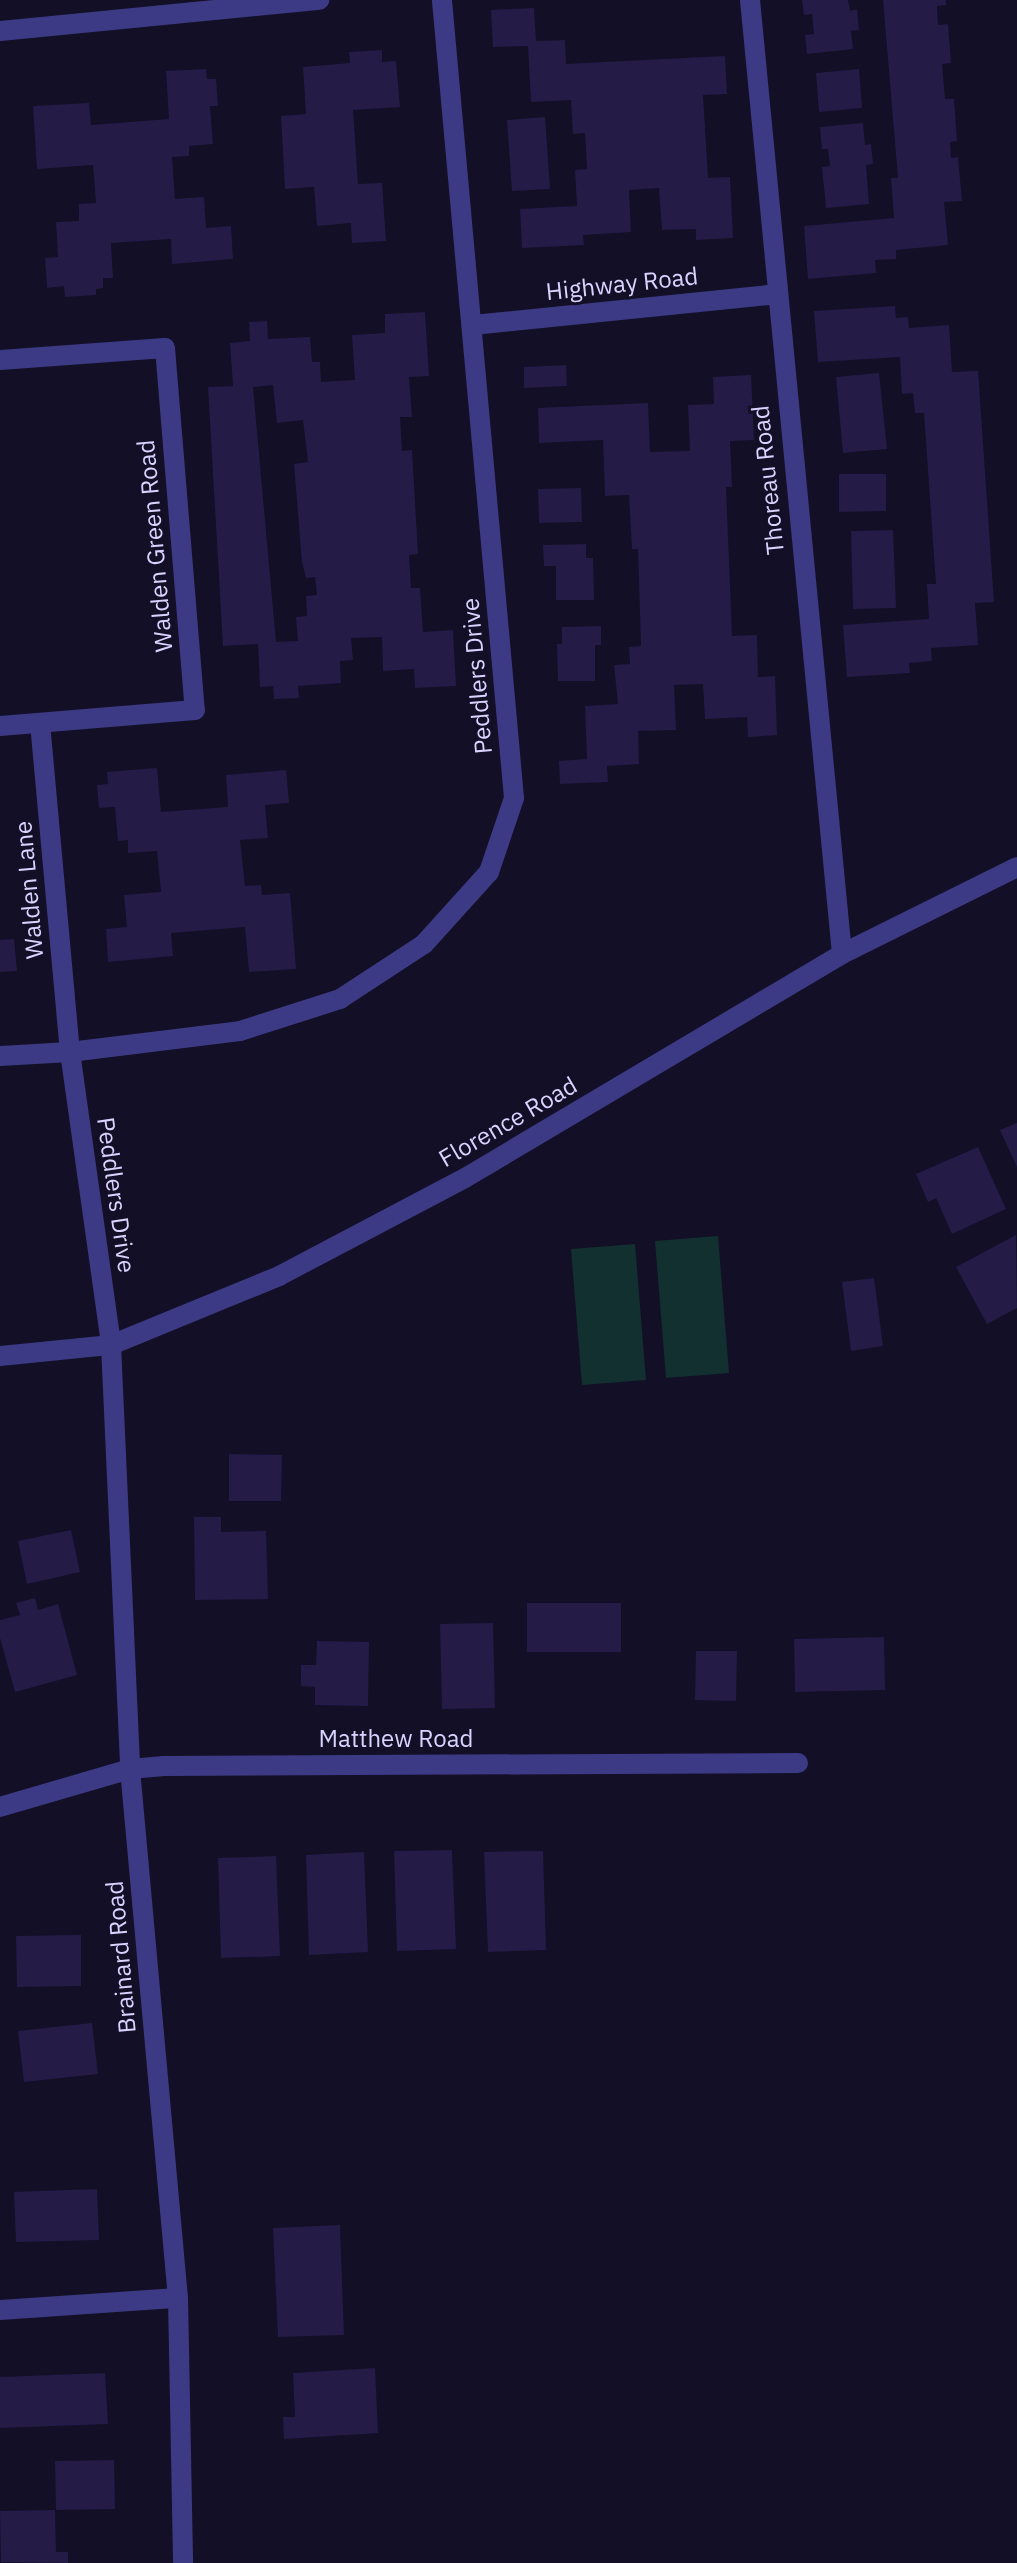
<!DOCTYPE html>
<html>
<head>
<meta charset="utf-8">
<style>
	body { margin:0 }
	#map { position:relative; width:1017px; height:2563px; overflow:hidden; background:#130f26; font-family:"IBM Plex Sans",sans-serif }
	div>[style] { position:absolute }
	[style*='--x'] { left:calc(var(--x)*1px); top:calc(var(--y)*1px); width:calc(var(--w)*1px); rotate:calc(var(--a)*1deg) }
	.green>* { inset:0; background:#12302f }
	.building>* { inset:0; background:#241b47 }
	.minor>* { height:20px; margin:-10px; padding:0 10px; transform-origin:10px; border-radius:10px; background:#3d3a85 }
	span { translate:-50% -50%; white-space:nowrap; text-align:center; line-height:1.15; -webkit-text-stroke:6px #130f26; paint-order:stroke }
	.street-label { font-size:24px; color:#d9d4ff }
</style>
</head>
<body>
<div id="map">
	<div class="green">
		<i style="clip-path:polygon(718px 1236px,729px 1373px,666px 1378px,655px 1241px)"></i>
		<i style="clip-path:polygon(635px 1244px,646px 1380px,582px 1385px,571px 1249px)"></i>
	</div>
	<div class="building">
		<i style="clip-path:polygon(802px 0,848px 0,850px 11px,857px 9px,859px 30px,851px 31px,853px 49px,807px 54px,805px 35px,814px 34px,812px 14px,804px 15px)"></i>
		<i style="clip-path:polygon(883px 0,946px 0,946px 5px,937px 6px,938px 25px,948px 24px,951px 63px,942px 64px,945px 99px,954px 99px,957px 141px,950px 142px,951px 158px,958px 157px,962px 201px,944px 202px,948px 245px,896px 250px,896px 259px,875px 260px,876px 273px,808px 279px,804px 226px,894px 218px,891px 178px,898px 178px)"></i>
		<i style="clip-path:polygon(534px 8px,536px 41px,565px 40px,566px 64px,725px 56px,727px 94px,703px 95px,708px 178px,730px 177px,733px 238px,696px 240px,696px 229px,662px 230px,659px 188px,629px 190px,631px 232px,583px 235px,584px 245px,522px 248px,520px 209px,577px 206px,575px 170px,587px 169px,585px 133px,573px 134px,571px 100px,531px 102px,528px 46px,493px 47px,491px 10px)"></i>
		<i style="clip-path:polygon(382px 50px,382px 62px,396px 61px,400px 107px,353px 110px,358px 184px,382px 183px,386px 241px,352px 243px,351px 223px,317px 226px,314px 187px,285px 189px,281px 116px,306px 114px,303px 67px,350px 63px,349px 52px)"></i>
		<i style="clip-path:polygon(206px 69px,207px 79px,216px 79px,218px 106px,210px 106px,213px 144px,189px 146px,189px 156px,172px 157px,175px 199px,204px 197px,206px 228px,231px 226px,233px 259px,172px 264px,171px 239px,111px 243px,113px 278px,103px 278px,103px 288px,96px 289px,96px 295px,65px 297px,64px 286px,47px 288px,45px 258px,58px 257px,56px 222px,79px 221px,79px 204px,96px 203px,93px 165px,37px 169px,33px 106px,89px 103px,91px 125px,169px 119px,166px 71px)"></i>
		<i style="clip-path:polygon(859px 69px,862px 108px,819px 112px,816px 73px)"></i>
		<i style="clip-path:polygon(545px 117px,550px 189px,512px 191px,507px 120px)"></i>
		<i style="clip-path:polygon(863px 123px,865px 145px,871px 144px,873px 164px,866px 165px,869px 204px,826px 208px,822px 167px,830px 166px,828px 149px,822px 149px,820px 127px)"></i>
		<i style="clip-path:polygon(895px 306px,896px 318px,908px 317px,909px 328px,949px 325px,952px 372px,978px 371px,994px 602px,975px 603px,978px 645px,931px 648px,932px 661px,909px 663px,910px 673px,847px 677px,843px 625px,929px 619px,927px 584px,936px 584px,924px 413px,915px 413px,913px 393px,902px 394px,900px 357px,818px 362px,814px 311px)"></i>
		<i style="clip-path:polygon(evenodd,425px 312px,429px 376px,409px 377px,412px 417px,400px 417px,402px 451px,412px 450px,418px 554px,409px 555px,411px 588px,420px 588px,423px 632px,453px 630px,456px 686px,415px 688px,414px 669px,383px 671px,382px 637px,351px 638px,353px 660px,340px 661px,341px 683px,298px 686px,299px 698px,274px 699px,273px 686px,260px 687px,258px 644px,223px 646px,208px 387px,233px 386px,230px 343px,250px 341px,249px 322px,267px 321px,268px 339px,310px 337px,312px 362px,320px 362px,321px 382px,355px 380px,352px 335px,385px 333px,385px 314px,425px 312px,273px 385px,277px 423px,303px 420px,308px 462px,294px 464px,302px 562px,306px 578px,315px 577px,317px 595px,306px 596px,307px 616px,296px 617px,298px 641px,276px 642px,253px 387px,273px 385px)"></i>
		<i style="clip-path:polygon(566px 365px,567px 386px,524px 388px,524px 367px)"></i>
		<i style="clip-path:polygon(879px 373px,887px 449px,843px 453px,836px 377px)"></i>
		<i style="clip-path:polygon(751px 375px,754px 440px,730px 441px,732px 487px,726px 487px,732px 636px,757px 635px,758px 677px,775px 676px,777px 735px,748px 737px,747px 717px,705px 719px,703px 684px,674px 685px,676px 730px,638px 731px,639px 764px,607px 766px,608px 782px,560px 784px,559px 761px,587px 759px,585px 706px,618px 704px,614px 665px,630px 664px,629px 647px,641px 646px,638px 549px,632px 549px,629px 495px,605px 496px,603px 440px,539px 443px,538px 408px,648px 403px,650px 452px,690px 451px,688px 405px,714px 404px,713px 377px)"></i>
		<i style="clip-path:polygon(839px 474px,886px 474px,886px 511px,839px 512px)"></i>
		<i style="clip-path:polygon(581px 488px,582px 522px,539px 523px,538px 489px)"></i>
		<i style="clip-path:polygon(893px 530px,896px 608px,853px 609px,851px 531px)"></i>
		<i style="clip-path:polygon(586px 544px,586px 558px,593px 558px,594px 600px,556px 600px,556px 566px,544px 566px,543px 545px)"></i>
		<i style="clip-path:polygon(601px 626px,601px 645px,595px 645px,595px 681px,558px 681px,557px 644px,562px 644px,562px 627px)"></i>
		<i style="clip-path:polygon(157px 768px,161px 812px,228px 807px,226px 775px,286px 770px,289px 803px,265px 805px,268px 838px,240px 840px,245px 886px,261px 885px,262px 895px,290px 893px,296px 969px,249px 972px,245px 927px,171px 933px,173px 956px,108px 962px,106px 929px,127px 927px,124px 895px,161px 892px,157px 851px,128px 853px,128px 840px,118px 841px,115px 807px,99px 808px,97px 785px,108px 784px,107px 772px)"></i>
		<i style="clip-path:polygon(14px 939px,17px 971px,0 972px,0 940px)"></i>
		<i style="clip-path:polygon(1017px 1123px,1017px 1167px,1000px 1130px)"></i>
		<i style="clip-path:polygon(978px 1147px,1006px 1209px,952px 1234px,936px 1198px,928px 1202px,916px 1174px)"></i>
		<i style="clip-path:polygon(1016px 1235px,1017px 1308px,987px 1324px,956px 1267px)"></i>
		<i style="clip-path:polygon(874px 1278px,883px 1346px,851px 1351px,842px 1282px)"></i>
		<i style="clip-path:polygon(229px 1454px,282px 1455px,281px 1501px,229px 1501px)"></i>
		<i style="clip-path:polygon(194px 1517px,221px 1517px,221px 1532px,266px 1531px,268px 1599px,195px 1600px)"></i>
		<i style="clip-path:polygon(71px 1530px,80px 1572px,27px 1584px,18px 1541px)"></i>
		<i style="clip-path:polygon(35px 1598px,38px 1610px,58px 1604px,77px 1675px,15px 1692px,0 1638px,0 1620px,20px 1615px,16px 1603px)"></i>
		<i style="clip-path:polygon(527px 1603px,621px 1603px,621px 1652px,527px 1652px)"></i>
		<i style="clip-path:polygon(493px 1623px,495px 1708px,442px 1709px,440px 1624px)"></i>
		<i style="clip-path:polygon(884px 1637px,885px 1690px,795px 1692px,794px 1639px)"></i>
		<i style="clip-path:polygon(317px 1641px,369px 1642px,368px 1706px,315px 1705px,315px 1687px,301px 1686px,301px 1665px,316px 1665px)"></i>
		<i style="clip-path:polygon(696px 1651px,737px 1651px,736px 1701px,695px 1700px)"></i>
		<i style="clip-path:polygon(452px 1850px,456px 1949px,397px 1951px,394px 1851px)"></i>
		<i style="clip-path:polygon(543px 1851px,546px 1950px,488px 1952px,484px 1852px)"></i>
		<i style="clip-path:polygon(364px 1852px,368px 1952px,309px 1955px,306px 1855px)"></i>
		<i style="clip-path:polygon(276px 1856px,280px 1956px,221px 1958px,218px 1858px)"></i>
		<i style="clip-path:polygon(81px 1935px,81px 1986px,17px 1987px,16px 1936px)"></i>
		<i style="clip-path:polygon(92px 2023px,98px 2074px,24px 2082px,18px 2031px)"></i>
		<i style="clip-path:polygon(97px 2189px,99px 2240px,16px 2242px,14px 2192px)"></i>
		<i style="clip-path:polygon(340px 2225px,344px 2335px,278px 2337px,273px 2228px)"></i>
		<i style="clip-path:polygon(375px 2368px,378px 2433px,284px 2439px,283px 2417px,295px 2417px,293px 2373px)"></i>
		<i style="clip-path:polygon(105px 2373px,108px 2424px,0 2428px,0 2377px)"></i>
		<i style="clip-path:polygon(114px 2460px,115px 2509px,56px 2510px,55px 2461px)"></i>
		<i style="clip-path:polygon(55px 2510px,56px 2552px,68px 2552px,68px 2563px,1px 2562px,0 2511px)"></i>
	</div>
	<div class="minor">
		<i style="--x:750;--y:0;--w:958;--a:84.49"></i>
		<i style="--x:0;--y:31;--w:321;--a:-5.6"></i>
		<i style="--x:473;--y:325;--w:305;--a:-5.8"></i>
		<i style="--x:0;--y:360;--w:165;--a:-4.2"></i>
		<i style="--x:165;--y:348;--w:363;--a:85.3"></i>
		<i style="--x:195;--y:710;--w:196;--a:175.3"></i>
		<i style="--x:40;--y:723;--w:330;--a:84.8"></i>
		<i style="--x:70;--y:1052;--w:296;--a:82"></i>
		<i style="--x:111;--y:1345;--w:424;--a:87.4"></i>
		<i style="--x:130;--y:1769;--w:531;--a:84.82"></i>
		<i style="--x:178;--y:2298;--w:265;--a:88.9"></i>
		<i style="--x:0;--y:1056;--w:70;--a:-3.3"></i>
		<i style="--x:70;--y:1052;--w:171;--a:-7"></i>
		<i style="--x:240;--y:1031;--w:105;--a:-17.7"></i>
		<i style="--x:340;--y:999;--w:100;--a:-33.2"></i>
		<i style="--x:424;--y:944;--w:97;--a:-47.9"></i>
		<i style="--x:489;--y:872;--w:78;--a:-71.3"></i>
		<i style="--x:514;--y:798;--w:801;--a:-95.16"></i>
		<i style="--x:0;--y:1356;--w:112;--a:-5.7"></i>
		<i style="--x:111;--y:1345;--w:182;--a:-22.3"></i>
		<i style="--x:279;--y:1276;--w:210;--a:-27.8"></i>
		<i style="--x:465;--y:1178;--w:439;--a:-30.7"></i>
		<i style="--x:842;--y:954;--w:195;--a:-26.4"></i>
		<i style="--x:0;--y:1807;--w:135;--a:-16.3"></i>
		<i style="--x:130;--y:1769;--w:34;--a:-5"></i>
		<i style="--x:164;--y:1766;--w:634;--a:-0.27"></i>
		<i style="--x:0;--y:2310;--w:178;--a:-3.9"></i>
	</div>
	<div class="street-label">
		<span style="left:622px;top:284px;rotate:-6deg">Highway Road</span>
		<span style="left:768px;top:480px;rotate:-96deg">Thoreau Road</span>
		<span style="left:155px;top:546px;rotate:-95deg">Walden Green Road</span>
		<span style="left:477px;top:676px;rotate:-95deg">Peddlers Drive</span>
		<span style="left:29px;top:890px;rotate:-95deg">Walden Lane</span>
		<span style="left:508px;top:1122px;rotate:-30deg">Florence Road</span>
		<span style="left:116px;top:1195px;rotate:82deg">Peddlers Drive</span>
		<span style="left:396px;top:1739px">Matthew Road</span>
		<span style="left:121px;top:1957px;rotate:-95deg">Brainard Road</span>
	</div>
</div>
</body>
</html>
